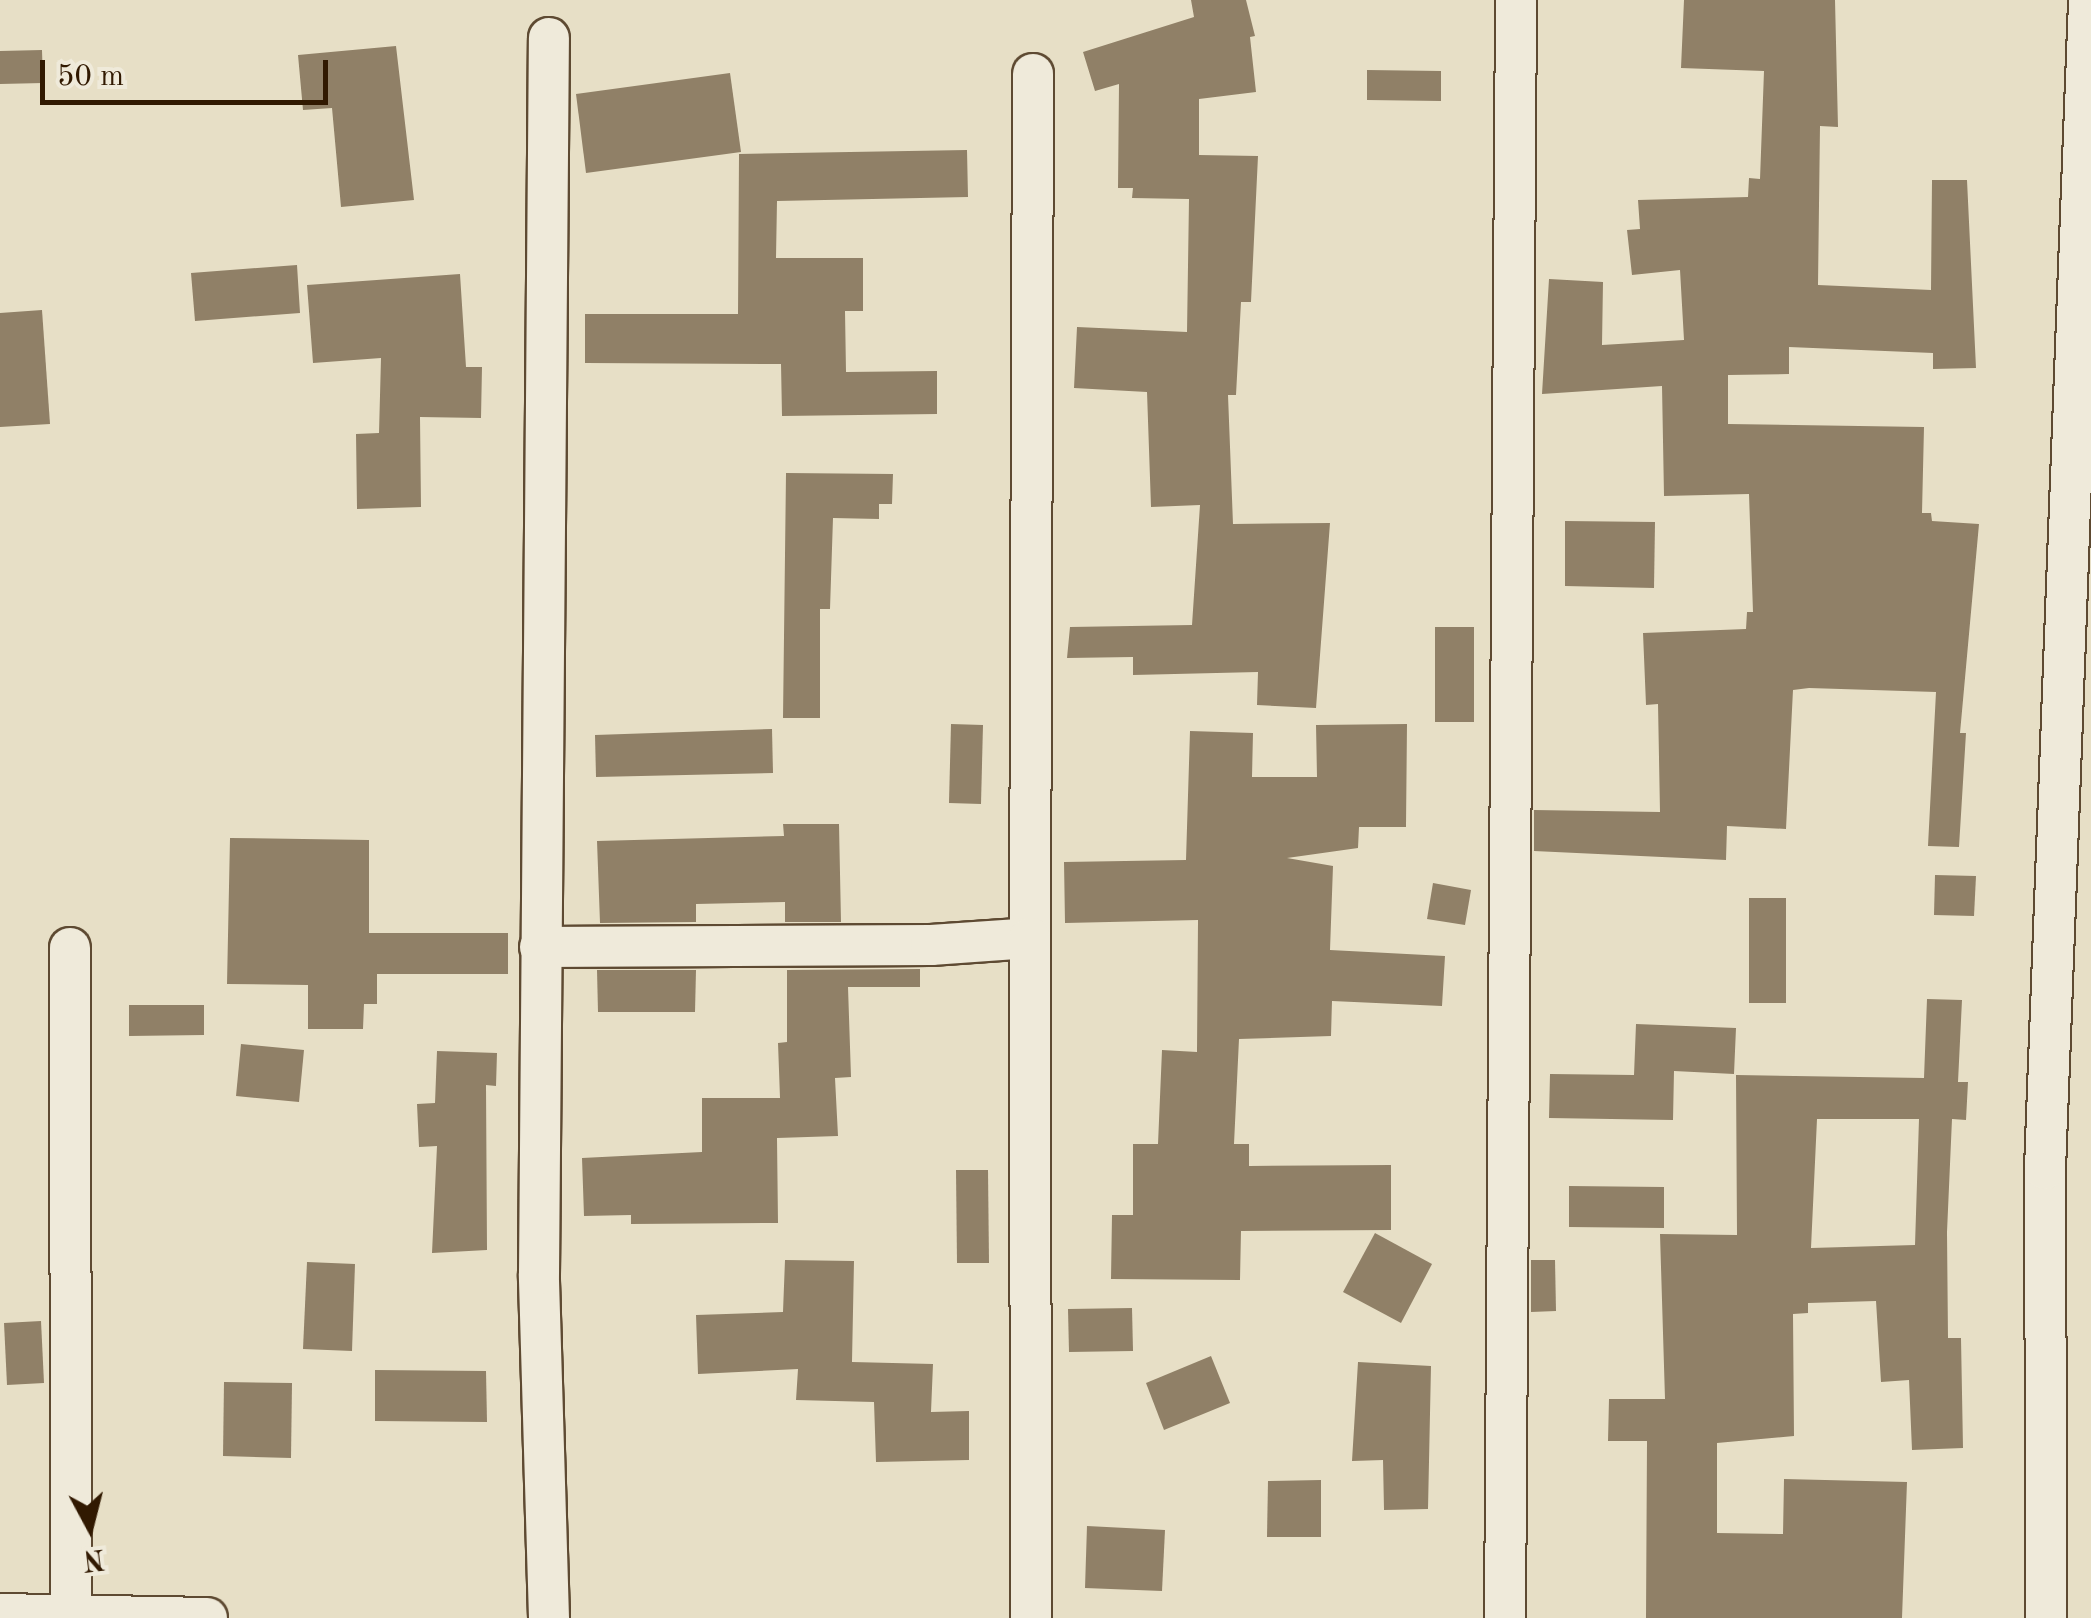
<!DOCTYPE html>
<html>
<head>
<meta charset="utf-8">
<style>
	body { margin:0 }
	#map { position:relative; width:2091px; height:1618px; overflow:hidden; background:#e7dfc6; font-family:"Old Standard TT",serif }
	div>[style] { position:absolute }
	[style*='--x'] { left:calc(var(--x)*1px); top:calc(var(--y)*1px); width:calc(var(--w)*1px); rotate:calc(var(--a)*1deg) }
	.building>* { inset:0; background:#908067 }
	.roads { filter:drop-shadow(2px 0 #5e4a32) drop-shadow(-2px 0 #5e4a32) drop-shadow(0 2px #5e4a32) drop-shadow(0 -2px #5e4a32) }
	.minor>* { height:40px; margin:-20px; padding:0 20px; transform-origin:20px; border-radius:20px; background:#efeada }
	span { translate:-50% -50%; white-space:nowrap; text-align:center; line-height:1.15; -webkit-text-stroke:10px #efeada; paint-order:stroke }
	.north { position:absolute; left:40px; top:1478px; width:100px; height:100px; -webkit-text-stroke:8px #efeada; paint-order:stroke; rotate:173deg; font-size:28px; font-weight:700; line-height:40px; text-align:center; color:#311901 }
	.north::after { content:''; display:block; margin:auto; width:35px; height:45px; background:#311901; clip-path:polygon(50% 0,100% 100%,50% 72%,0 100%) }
	.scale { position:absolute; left:40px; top:60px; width:288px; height:45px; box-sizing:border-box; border:5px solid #311901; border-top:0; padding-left:12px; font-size:30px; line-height:35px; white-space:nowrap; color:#311901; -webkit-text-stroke:8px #efeada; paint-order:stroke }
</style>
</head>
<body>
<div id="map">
	<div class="building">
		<i style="clip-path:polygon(1191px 0,1246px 0,1255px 36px,1250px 37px,1256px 92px,1199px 99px,1199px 155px,1258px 156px,1251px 302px,1241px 302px,1236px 395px,1228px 395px,1233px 524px,1330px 523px,1316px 708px,1257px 705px,1258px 672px,1133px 675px,1133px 657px,1067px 658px,1070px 627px,1192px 625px,1200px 505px,1151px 507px,1147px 392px,1074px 388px,1077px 327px,1187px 332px,1189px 199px,1132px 198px,1133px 188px,1118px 188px,1119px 84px,1095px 91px,1083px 52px,1194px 17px)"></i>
		<i style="clip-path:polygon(1684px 0,1835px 0,1838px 127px,1820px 126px,1818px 285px,1931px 290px,1932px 180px,1967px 180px,1976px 368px,1933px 369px,1933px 353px,1789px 347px,1789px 374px,1728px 375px,1728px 424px,1924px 427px,1922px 513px,1931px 513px,1932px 521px,1979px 524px,1960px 733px,1966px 733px,1959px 847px,1928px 846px,1936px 692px,1809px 688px,1793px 690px,1786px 829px,1727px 826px,1726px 860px,1534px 851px,1534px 810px,1660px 812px,1658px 704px,1646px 705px,1643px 633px,1746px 629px,1747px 612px,1753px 612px,1749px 494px,1664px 496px,1662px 386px,1542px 394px,1549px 279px,1603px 282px,1602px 345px,1684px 340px,1680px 270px,1632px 275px,1627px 230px,1640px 229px,1638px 200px,1748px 197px,1749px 178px,1760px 179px,1764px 71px,1681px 68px)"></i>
		<i style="clip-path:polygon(396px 46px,414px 200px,341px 207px,332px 108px,303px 110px,298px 55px)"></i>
		<i style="clip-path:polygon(42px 50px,43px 83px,0 84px,0 51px)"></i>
		<i style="clip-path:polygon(1367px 70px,1441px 71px,1441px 101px,1367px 100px)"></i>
		<i style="clip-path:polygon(730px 73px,741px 152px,586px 173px,576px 94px)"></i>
		<i style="clip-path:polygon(967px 150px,968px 197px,777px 201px,776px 258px,863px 258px,863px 311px,845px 311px,846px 372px,937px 371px,937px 414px,782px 416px,781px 364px,585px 363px,585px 314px,738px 314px,739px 154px)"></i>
		<i style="clip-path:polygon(297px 265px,300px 313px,195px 321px,191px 273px)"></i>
		<i style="clip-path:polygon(460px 274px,466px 367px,482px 367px,481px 418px,420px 417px,421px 507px,357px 509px,356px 434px,379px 433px,381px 358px,313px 363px,307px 285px)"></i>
		<i style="clip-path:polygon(42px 310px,50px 424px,0 427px,0 313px)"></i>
		<i style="clip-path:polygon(786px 473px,893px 474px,892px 504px,879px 504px,879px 519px,833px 518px,830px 609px,820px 609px,820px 718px,783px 718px)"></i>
		<i style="clip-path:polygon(1565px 521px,1655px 522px,1654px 588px,1565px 586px)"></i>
		<i style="clip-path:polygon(1435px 627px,1474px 627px,1474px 722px,1435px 722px)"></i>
		<i style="clip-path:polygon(951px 724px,983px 725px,981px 804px,949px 803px)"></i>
		<i style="clip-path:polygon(1407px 724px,1406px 827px,1359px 827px,1358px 848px,1287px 858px,1333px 866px,1330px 950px,1445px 956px,1442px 1006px,1332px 1001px,1331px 1036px,1239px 1039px,1234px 1144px,1249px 1144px,1249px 1166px,1391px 1165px,1391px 1230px,1241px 1231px,1240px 1280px,1111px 1279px,1112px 1215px,1133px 1215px,1133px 1144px,1158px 1144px,1162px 1050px,1197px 1052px,1198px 920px,1065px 923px,1064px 862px,1186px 860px,1190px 731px,1253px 733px,1252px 777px,1317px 777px,1316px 725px)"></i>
		<i style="clip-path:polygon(772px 729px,773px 773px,596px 777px,595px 735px)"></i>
		<i style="clip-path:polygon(783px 824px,839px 824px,841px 922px,785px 922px,785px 902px,696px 904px,696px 922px,600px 923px,597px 841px,784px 836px)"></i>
		<i style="clip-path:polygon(230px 838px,369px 840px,369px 933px,508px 933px,508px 974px,377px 974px,377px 1004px,364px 1004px,363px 1029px,308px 1029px,308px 985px,227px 984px)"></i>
		<i style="clip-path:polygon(1935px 875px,1976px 876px,1974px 916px,1934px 915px)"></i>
		<i style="clip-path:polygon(1433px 883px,1471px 890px,1465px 925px,1427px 919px)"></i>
		<i style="clip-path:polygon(1749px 898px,1786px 898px,1786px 1003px,1749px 1003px)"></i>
		<i style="clip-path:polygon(920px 969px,920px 987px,848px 987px,851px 1077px,835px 1078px,838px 1136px,777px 1138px,778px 1223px,631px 1224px,631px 1215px,584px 1216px,582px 1158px,702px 1152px,702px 1098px,780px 1098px,778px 1043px,787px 1042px,787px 970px)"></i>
		<i style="clip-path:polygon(597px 970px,696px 970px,695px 1012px,598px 1012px)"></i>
		<i style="clip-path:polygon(evenodd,1927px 999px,1962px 1000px,1958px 1082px,1968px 1082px,1966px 1120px,1952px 1119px,1947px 1232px,1948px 1338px,1961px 1338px,1963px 1448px,1912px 1450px,1909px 1380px,1881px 1382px,1876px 1301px,1808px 1303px,1808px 1313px,1793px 1314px,1794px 1436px,1717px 1443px,1717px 1533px,1783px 1534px,1784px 1479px,1907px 1482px,1902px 1618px,1646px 1618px,1647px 1441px,1608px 1441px,1609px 1399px,1665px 1399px,1660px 1234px,1737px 1235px,1736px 1075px,1924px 1078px,1927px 999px,1817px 1119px,1919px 1119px,1915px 1245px,1811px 1248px,1817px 1119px)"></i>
		<i style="clip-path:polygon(129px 1005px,204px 1005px,204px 1035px,129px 1036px)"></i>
		<i style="clip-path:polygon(1636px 1024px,1736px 1028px,1734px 1074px,1674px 1071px,1673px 1120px,1549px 1118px,1550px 1074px,1634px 1075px)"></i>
		<i style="clip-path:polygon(241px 1044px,304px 1050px,299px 1102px,236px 1096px)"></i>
		<i style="clip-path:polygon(437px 1051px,497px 1053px,496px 1086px,486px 1085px,487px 1250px,432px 1253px,437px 1146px,419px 1147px,417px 1104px,435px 1103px)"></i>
		<i style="clip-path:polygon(956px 1170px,988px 1170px,989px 1263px,957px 1263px)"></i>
		<i style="clip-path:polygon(1569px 1186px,1664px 1187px,1664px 1228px,1569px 1227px)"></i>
		<i style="clip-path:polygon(1375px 1233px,1432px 1264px,1401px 1323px,1343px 1292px)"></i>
		<i style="clip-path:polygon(785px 1260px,854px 1261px,852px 1362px,933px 1364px,931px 1412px,969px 1411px,969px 1460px,876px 1462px,874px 1402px,796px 1400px,798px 1369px,698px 1374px,696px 1315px,783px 1312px)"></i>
		<i style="clip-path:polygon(1531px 1260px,1555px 1260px,1556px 1311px,1531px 1312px)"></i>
		<i style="clip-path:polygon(307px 1262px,355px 1264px,352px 1351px,303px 1349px)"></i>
		<i style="clip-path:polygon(1132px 1308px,1133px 1351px,1069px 1352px,1068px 1309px)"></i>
		<i style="clip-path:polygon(41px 1321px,44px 1383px,7px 1385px,4px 1323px)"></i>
		<i style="clip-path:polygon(1211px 1356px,1230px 1403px,1164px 1430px,1146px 1383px)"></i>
		<i style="clip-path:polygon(1358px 1362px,1431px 1366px,1428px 1509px,1384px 1510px,1383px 1460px,1352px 1461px)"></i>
		<i style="clip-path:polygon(375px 1370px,486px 1371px,487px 1422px,375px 1421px)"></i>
		<i style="clip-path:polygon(224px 1382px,292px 1383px,291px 1458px,223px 1456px)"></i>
		<i style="clip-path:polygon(1321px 1480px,1321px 1537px,1267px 1537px,1268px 1481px)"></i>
		<i style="clip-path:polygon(1087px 1526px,1165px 1530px,1162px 1591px,1085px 1588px)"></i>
	</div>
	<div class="roads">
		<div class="minor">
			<i style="--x:1030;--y:938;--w:864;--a:-89.8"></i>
			<i style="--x:540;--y:947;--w:391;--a:-0.3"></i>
			<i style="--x:931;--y:945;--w:99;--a:-4"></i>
			<i style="--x:1030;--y:938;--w:680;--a:89.92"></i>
			<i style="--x:70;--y:948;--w:667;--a:89.91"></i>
			<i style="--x:0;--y:1614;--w:207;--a:1.1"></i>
			<i style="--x:549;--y:1618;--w:344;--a:-91.7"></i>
			<i style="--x:539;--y:1274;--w:1236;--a:-89.54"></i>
			<i style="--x:1505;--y:1618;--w:1618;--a:-89.61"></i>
			<i style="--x:2046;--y:1618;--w:449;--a:-90.1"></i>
			<i style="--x:2045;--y:1169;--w:1170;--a:-87.84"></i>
		</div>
	</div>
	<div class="north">N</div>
	<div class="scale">50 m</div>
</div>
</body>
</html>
